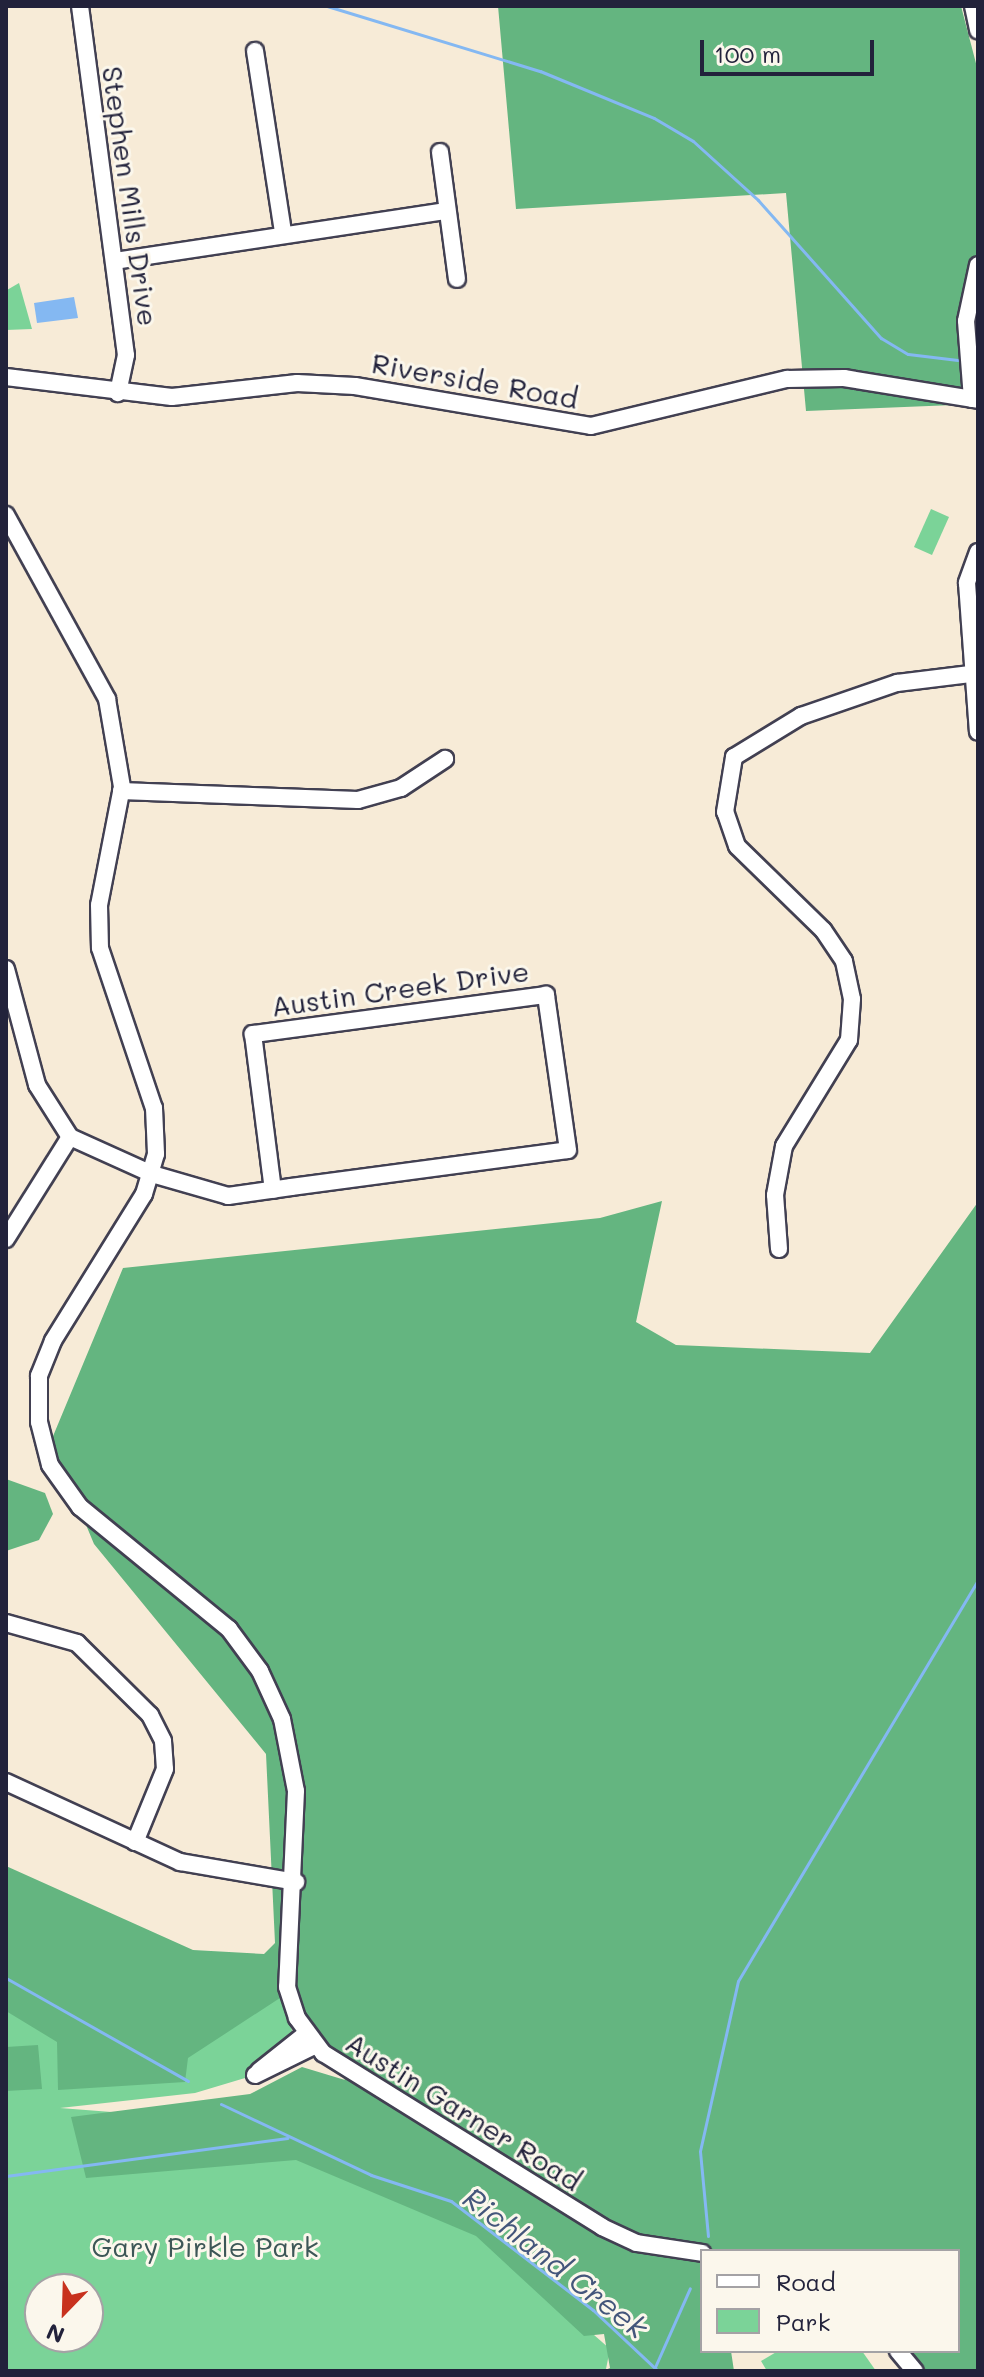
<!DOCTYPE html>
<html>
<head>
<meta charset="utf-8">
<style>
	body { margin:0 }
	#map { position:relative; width:984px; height:2377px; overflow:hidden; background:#f7ebd7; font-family:Mali,sans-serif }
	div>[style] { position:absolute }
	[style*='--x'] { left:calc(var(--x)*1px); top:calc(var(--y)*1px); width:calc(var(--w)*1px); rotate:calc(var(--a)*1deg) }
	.green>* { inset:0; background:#7bd398 }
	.forest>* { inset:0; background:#64b580 }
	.water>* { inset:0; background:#84b8f2 }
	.stream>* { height:3px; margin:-1.5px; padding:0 1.5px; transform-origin:1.5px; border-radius:1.5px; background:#84b8f2 }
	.roads { filter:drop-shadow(2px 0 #424052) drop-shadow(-2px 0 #424052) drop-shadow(0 2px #424052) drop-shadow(0 -2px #424052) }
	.minor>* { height:16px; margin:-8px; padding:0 8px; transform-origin:8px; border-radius:8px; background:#fff }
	span { translate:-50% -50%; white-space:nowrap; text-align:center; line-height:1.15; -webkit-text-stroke:6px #fbf7ec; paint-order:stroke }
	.street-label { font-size:28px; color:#22223b }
	.park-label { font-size:28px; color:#3d5757 }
	.water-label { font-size:30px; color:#44567b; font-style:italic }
	.frame { position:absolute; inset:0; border:8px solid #22223b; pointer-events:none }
	.legend { position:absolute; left:700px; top:2249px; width:260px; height:104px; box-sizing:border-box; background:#fbf7ec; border:2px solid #a4a2a5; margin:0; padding:10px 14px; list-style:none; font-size:24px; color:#22223b }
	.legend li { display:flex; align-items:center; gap:16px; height:40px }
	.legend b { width:40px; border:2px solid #a4a2a5 }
	.north { position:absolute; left:24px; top:2273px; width:80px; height:80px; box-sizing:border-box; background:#fbf7ec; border:2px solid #a4a2a5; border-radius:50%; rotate:203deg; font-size:22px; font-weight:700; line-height:32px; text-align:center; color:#22223b }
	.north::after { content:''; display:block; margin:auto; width:28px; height:36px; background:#c8321e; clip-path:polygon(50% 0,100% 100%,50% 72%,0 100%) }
	.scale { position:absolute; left:700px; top:40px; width:174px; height:36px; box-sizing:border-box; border:4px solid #22223b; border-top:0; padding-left:10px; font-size:24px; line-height:28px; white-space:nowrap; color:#22223b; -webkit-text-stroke:6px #fbf7ec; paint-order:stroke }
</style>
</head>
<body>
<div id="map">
	<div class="green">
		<i style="clip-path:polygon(19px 283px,32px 329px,6px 330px,7px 290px)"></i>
		<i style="clip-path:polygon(931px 509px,949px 517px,932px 555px,914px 547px)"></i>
		<i style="clip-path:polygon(evenodd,6px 1912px,283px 1996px,294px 2038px,255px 2075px,195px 2093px,60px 2108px,456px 2139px,495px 2248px,610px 2349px,606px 2369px,6px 2371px,6px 1912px,40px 2289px,88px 2289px,88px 2337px,40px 2337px,40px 2289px)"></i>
		<i style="clip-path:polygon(778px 2351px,862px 2351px,876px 2371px,767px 2371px,761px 2361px)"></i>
	</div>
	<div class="forest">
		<i style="clip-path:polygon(498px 6px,961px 6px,978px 71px,978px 404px,806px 411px,786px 193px,516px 209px)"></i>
		<i style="clip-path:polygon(662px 1201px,636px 1322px,676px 1345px,870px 1353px,978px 1202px,978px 2371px,905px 2371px,886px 2351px,958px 2351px,958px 2251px,702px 2251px,702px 2351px,731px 2351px,734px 2371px,603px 2371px,610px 2368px,604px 2334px,584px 2336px,476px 2236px,296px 2160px,86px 2178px,71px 2117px,250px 2094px,302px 2067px,345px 2080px,283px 1996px,188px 2058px,185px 2082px,58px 2090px,57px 2042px,6px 2011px,6px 1866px,193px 1950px,264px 1954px,275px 1943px,266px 1754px,94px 1544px,51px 1441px,123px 1268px,600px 1218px)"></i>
		<i style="clip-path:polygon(6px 1479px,45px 1493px,53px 1514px,39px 1540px,6px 1551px)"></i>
		<i style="clip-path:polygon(38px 2045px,42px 2089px,6px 2091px,6px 2047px)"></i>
	</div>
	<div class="water">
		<i style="clip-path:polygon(74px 297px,78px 318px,37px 323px,34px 303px)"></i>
	</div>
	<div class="stream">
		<i style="--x:327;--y:6;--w:223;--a:17"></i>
		<i style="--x:540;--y:71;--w:123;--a:22.4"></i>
		<i style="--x:654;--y:118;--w:45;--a:30.5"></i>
		<i style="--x:693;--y:141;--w:88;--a:42.2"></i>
		<i style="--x:758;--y:200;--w:185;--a:48.3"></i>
		<i style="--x:881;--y:338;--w:31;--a:31"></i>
		<i style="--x:908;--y:354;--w:50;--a:6.8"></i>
		<i style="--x:6;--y:1978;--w:209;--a:29.5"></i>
		<i style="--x:221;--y:2104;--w:166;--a:25.3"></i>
		<i style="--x:371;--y:2175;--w:84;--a:18"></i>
		<i style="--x:451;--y:2201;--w:179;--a:37.5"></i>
		<i style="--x:593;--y:2310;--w:89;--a:43.2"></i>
		<i style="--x:6;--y:2176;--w:284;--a:-7.7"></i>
		<i style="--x:708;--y:2236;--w:85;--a:-95.4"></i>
		<i style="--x:700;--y:2151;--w:174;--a:-77.4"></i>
		<i style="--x:738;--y:1981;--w:467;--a:-59.1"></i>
		<i style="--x:655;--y:2367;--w:86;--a:-66.1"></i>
	</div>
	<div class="roads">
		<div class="minor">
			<i style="--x:80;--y:6;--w:352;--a:82.5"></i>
			<i style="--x:126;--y:355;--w:39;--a:102"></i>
			<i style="--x:973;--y:6;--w:25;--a:78"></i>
			<i style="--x:255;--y:51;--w:183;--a:81.2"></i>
			<i style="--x:440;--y:152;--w:128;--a:82.4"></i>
			<i style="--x:115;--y:261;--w:334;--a:-8.6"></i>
			<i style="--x:6;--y:377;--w:167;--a:6.9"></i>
			<i style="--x:172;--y:397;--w:126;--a:-6.4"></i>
			<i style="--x:297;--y:383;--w:58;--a:3"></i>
			<i style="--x:355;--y:386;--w:239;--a:9.6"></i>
			<i style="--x:591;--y:426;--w:202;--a:-13.5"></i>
			<i style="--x:787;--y:379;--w:57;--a:-1"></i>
			<i style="--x:844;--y:378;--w:136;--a:9.3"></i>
			<i style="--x:972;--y:399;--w:78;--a:-94.4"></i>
			<i style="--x:966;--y:321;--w:57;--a:-77.9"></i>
			<i style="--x:6;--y:515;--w:210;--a:61.2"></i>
			<i style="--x:107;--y:699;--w:89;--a:80.3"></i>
			<i style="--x:122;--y:787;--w:120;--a:101"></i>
			<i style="--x:99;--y:905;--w:43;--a:88.7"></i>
			<i style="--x:100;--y:948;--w:169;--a:71.4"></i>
			<i style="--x:154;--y:1108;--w:46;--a:87.5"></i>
			<i style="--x:156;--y:1154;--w:42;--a:106.7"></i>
			<i style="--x:144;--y:1194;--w:173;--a:121.8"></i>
			<i style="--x:53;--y:1341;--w:38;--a:112"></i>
			<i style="--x:39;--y:1376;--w:46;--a:90"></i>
			<i style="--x:39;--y:1422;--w:44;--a:75.7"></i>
			<i style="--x:50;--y:1465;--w:52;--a:54.5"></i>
			<i style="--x:80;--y:1507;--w:193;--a:39.3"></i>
			<i style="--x:229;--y:1629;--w:52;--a:53.6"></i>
			<i style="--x:260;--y:1671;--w:53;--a:65.4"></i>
			<i style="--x:282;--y:1719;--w:73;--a:79"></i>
			<i style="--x:296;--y:1791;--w:196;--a:92.6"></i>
			<i style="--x:287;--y:1987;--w:33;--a:72"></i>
			<i style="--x:297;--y:2018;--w:44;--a:53.4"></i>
			<i style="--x:323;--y:2053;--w:329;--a:31.9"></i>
			<i style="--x:602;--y:2227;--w:38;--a:25"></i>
			<i style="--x:637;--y:2243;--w:66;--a:8.7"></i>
			<i style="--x:978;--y:552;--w:33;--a:110"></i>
			<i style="--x:967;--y:583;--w:149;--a:85.8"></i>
			<i style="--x:121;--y:791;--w:237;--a:2.2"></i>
			<i style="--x:358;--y:800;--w:45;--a:-15.6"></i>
			<i style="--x:401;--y:788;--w:53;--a:-33.4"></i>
			<i style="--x:6;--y:969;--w:120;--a:75"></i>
			<i style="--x:37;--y:1085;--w:62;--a:57.6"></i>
			<i style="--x:70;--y:1137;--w:90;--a:24.3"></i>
			<i style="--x:152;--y:1174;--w:79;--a:16.1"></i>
			<i style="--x:228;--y:1196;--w:64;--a:-8.1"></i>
			<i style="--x:291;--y:1187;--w:279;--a:-7.6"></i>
			<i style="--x:568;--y:1150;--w:157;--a:-98.1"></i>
			<i style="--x:546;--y:995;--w:296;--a:172.4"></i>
			<i style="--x:253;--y:1034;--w:157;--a:82.7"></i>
			<i style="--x:6;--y:1239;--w:120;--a:-57.9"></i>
			<i style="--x:779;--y:1249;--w:54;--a:-94.2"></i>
			<i style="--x:775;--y:1195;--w:50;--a:-79.6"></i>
			<i style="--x:784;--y:1146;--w:124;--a:-58.5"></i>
			<i style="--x:849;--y:1040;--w:41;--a:-85.8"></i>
			<i style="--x:852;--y:999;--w:39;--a:-102"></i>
			<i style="--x:844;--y:961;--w:37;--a:-124"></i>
			<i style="--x:823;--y:930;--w:120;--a:-135.7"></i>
			<i style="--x:737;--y:846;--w:36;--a:-109"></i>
			<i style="--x:725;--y:812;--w:56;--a:-80.7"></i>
			<i style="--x:734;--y:757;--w:79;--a:-31.5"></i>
			<i style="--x:801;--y:716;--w:102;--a:-19"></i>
			<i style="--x:897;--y:683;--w:82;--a:-7"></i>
			<i style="--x:6;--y:1623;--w:74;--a:15.7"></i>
			<i style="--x:77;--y:1643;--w:103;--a:44.6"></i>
			<i style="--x:150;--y:1715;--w:29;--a:63"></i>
			<i style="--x:163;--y:1741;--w:28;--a:86"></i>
			<i style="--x:165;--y:1769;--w:79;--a:112.3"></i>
			<i style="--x:6;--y:1782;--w:192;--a:24.7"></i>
			<i style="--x:180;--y:1862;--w:118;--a:9.8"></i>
			<i style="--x:259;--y:2071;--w:61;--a:-38.4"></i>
			<i style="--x:255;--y:2075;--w:68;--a:-26.2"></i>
			<i style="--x:898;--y:2351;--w:26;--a:50"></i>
		</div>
	</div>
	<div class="street-label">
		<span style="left:131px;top:196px;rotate:82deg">Stephen Mills Drive</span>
		<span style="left:475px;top:380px;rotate:10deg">Riverside Road</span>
		<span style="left:400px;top:988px;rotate:-8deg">Austin Creek Drive</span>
		<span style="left:464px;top:2111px;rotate:32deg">Austin Garner Road</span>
	</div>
	<div class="park-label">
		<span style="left:205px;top:2246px">Gary Pirkle Park</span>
	</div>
	<div class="water-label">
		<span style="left:556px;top:2262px;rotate:38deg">Richland Creek</span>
	</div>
	<div class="frame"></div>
	<ul class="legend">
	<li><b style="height:10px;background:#fff"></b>Road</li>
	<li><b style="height:22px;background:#7bd398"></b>Park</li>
	</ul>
	<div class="north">N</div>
	<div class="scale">100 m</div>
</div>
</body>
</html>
